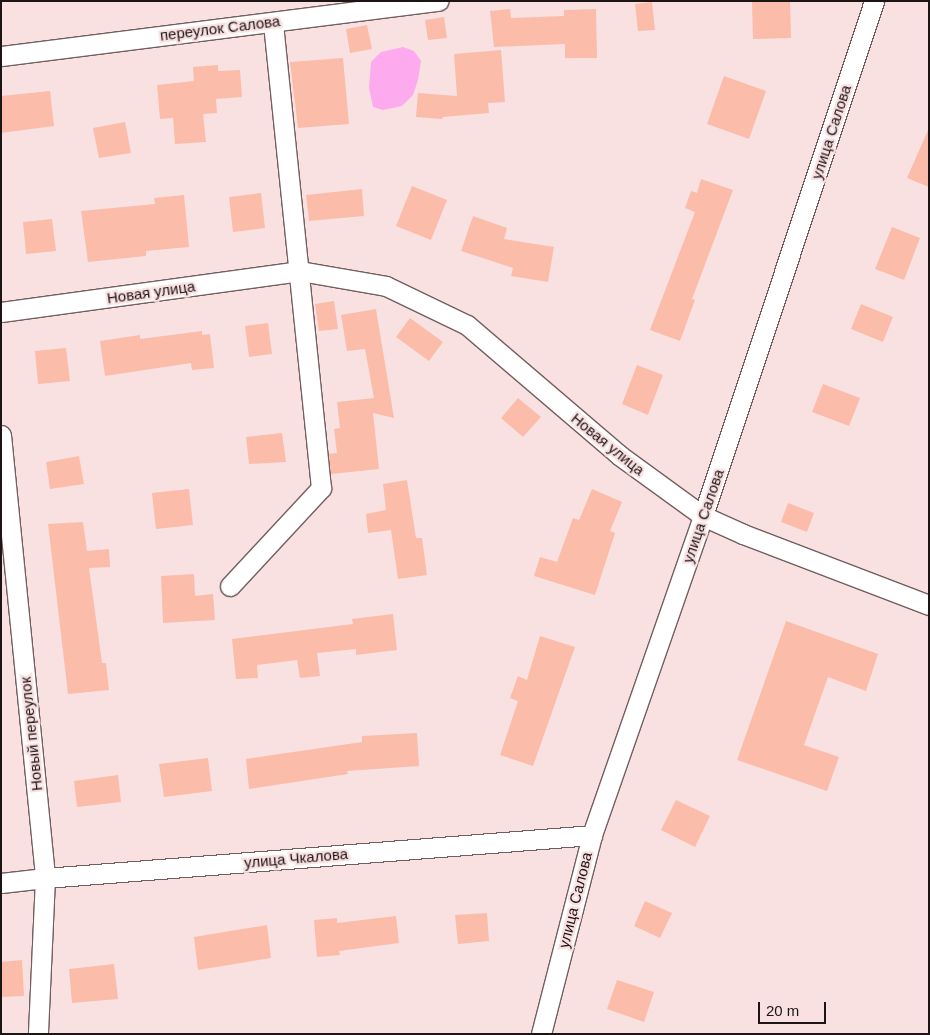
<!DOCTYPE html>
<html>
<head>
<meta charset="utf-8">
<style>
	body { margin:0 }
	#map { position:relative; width:930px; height:1035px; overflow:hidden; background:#f9e1e2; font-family:Helvetica,sans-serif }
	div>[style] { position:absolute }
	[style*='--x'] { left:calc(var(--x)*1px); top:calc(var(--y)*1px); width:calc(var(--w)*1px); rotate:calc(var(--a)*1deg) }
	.water>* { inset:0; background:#fdaaef }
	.building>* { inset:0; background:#fbbcaa }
	.roads { filter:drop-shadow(1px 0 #735e5f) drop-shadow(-1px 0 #735e5f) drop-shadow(0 1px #735e5f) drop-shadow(0 -1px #735e5f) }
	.minor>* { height:19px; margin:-9.5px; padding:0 9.5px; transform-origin:9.5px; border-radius:9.5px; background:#fff }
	span { translate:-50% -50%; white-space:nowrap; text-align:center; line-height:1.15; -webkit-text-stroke:4.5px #f9e1e2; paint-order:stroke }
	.street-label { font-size:15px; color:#1d1415 }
	.frame { position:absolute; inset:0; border:2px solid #1d1415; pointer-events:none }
	.scale { position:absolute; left:758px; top:1002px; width:68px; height:22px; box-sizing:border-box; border:2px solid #1d1415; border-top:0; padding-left:6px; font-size:15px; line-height:18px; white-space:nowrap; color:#1d1415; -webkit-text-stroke:4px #f9e1e2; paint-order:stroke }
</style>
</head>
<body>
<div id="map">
	<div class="water">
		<i style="clip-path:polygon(403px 47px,414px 51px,421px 61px,418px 80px,413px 95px,402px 106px,383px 110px,373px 107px,369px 88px,371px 62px,381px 52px)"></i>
	</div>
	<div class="building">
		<i style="clip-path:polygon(752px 1px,790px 1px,791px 38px,753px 39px)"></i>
		<i style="clip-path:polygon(652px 2px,655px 30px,638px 31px,635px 4px)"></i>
		<i style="clip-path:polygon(510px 9px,511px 18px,564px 16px,564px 10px,596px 9px,597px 58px,565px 58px,565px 44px,494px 47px,490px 11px)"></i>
		<i style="clip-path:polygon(444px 17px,447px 38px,428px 40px,425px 20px)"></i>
		<i style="clip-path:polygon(367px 25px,372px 49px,350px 53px,346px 29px)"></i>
		<i style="clip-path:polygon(501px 50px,505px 102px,488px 103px,489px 113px,443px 117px,442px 119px,416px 117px,418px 93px,457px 96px,454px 54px)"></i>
		<i style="clip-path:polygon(343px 58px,349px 124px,298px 128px,290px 62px)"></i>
		<i style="clip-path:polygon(218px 65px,218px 71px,240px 70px,242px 97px,216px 99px,217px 113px,203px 114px,206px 142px,175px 144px,173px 118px,160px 119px,157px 85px,194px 81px,193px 67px)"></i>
		<i style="clip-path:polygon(724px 76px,766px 91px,749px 139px,707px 124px)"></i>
		<i style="clip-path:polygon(50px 91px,54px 126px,1px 133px,1px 96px)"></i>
		<i style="clip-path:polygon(125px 122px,131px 153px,99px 158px,93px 128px)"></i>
		<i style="clip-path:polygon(929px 128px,929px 187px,907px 178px)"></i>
		<i style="clip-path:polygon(701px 179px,733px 190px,692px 299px,695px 300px,680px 341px,650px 330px,695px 212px,685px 208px,691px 191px,697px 193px)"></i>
		<i style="clip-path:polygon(412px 186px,447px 200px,431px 240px,396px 226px)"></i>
		<i style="clip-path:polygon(362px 189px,364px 216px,309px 221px,306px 195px)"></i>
		<i style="clip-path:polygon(261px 193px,265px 228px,233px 232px,229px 197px)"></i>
		<i style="clip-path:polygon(184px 195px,189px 247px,146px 251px,146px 256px,88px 262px,81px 211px,155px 204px,154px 198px)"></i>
		<i style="clip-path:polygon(473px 216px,507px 228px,504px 239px,554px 247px,548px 282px,511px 276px,513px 268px,461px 251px)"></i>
		<i style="clip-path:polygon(52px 219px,56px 251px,26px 254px,23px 222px)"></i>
		<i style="clip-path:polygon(892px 227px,920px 238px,904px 280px,875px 269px)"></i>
		<i style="clip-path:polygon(334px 301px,338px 329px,319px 331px,315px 304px)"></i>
		<i style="clip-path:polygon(861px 304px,893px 317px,883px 342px,851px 329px)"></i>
		<i style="clip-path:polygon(376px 309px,394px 418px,373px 413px,379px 469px,331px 474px,329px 454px,337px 453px,334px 429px,340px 428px,337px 402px,374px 398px,365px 349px,347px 351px,341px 315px)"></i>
		<i style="clip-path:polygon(410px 318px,443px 342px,429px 361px,396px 337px)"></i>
		<i style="clip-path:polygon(268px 323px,272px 354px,249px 357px,245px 326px)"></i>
		<i style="clip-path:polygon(202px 331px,202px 335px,210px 334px,214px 368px,192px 370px,191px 363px,105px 376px,100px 341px,140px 335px,140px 339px)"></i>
		<i style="clip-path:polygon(66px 348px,70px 381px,38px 384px,35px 351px)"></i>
		<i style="clip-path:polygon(637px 365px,663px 375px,648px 415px,622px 404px)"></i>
		<i style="clip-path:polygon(823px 384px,860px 398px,849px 426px,812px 412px)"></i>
		<i style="clip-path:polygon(518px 398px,541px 417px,523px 437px,501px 418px)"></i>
		<i style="clip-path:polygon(282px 433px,286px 462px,249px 464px,246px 437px)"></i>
		<i style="clip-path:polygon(79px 456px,84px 484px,50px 489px,46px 462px)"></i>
		<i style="clip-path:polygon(407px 480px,416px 538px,422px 538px,427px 575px,398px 579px,391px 530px,368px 533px,366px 514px,386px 510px,383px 484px)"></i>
		<i style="clip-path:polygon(189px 489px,193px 525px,156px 529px,152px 493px)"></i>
		<i style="clip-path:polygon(592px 489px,622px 502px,610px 531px,615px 533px,595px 595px,534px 576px,540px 557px,557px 562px,573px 518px,579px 520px)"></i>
		<i style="clip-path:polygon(788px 503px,814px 513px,807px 532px,781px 522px)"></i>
		<i style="clip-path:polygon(83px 522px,87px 551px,109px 549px,110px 567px,89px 568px,102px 663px,106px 663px,109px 690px,68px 694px,48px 524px)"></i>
		<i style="clip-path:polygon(194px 574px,195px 596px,213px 594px,215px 620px,163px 623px,161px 576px)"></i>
		<i style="clip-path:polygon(393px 614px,397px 650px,356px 655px,356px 649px,317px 653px,320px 676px,300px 678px,297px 660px,257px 665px,258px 678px,236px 679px,232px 639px,353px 624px,352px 619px)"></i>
		<i style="clip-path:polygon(786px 621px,878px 654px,866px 691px,828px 677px,804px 745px,839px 757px,827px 791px,737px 760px)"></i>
		<i style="clip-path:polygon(540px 636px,575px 647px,533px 766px,500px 755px,518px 701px,510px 698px,518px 676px,527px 680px)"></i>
		<i style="clip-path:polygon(417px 733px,419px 766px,347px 771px,348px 774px,249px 789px,246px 759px,362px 742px,362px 736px)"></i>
		<i style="clip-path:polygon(208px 758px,212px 791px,164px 797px,159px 764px)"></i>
		<i style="clip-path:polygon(118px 775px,121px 802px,77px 807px,74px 781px)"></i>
		<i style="clip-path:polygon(676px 800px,710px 816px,695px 847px,661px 830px)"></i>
		<i style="clip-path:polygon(645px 901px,672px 913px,660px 938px,634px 926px)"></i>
		<i style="clip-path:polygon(487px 913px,489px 941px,458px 944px,455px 915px)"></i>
		<i style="clip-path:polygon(396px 916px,399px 943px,339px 951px,340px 955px,317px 957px,314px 920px,337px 918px,337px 923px)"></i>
		<i style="clip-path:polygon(267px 925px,271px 958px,198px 970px,194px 937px)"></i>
		<i style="clip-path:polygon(22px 960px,24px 996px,1px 997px,1px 962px)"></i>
		<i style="clip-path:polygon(114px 964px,118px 999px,72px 1003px,69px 969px)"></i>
		<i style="clip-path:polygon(617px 980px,654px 992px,644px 1022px,607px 1009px)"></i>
	</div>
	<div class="roads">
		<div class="minor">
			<i style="--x:1;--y:56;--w:441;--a:-7.2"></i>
			<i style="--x:1;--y:312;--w:302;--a:-7.8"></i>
			<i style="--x:300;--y:271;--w:87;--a:9.9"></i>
			<i style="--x:386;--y:286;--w:90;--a:25.7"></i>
			<i style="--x:467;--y:325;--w:200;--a:40.5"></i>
			<i style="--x:619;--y:455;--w:104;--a:36"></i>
			<i style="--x:703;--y:516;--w:44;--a:24.2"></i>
			<i style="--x:743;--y:534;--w:199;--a:20.9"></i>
			<i style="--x:1;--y:435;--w:445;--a:84.3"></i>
			<i style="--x:45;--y:878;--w:156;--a:92.6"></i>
			<i style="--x:230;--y:586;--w:134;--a:-47.1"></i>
			<i style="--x:321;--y:488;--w:468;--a:-95.9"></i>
			<i style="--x:1;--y:883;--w:44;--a:-6.5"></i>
			<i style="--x:45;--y:878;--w:549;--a:-4.49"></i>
			<i style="--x:541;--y:1034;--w:205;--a:-75.6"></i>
			<i style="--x:592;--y:835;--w:338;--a:-70.8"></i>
			<i style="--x:703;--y:516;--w:543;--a:-71.63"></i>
		</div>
	</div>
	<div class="street-label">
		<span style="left:220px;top:28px;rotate:-7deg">переулок Салова</span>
		<span style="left:831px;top:132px;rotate:-72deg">улица Салова</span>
		<span style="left:151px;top:292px;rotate:-8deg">Новая улица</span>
		<span style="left:608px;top:444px;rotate:39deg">Новая улица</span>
		<span style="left:703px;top:516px;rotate:-71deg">улица Салова</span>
		<span style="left:31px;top:734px;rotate:-96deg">Новый переулок</span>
		<span style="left:296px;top:858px;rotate:-5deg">улица Чкалова</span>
		<span style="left:575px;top:900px;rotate:-76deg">улица Салова</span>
	</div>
	<div class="frame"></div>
	<div class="scale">20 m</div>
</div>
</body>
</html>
